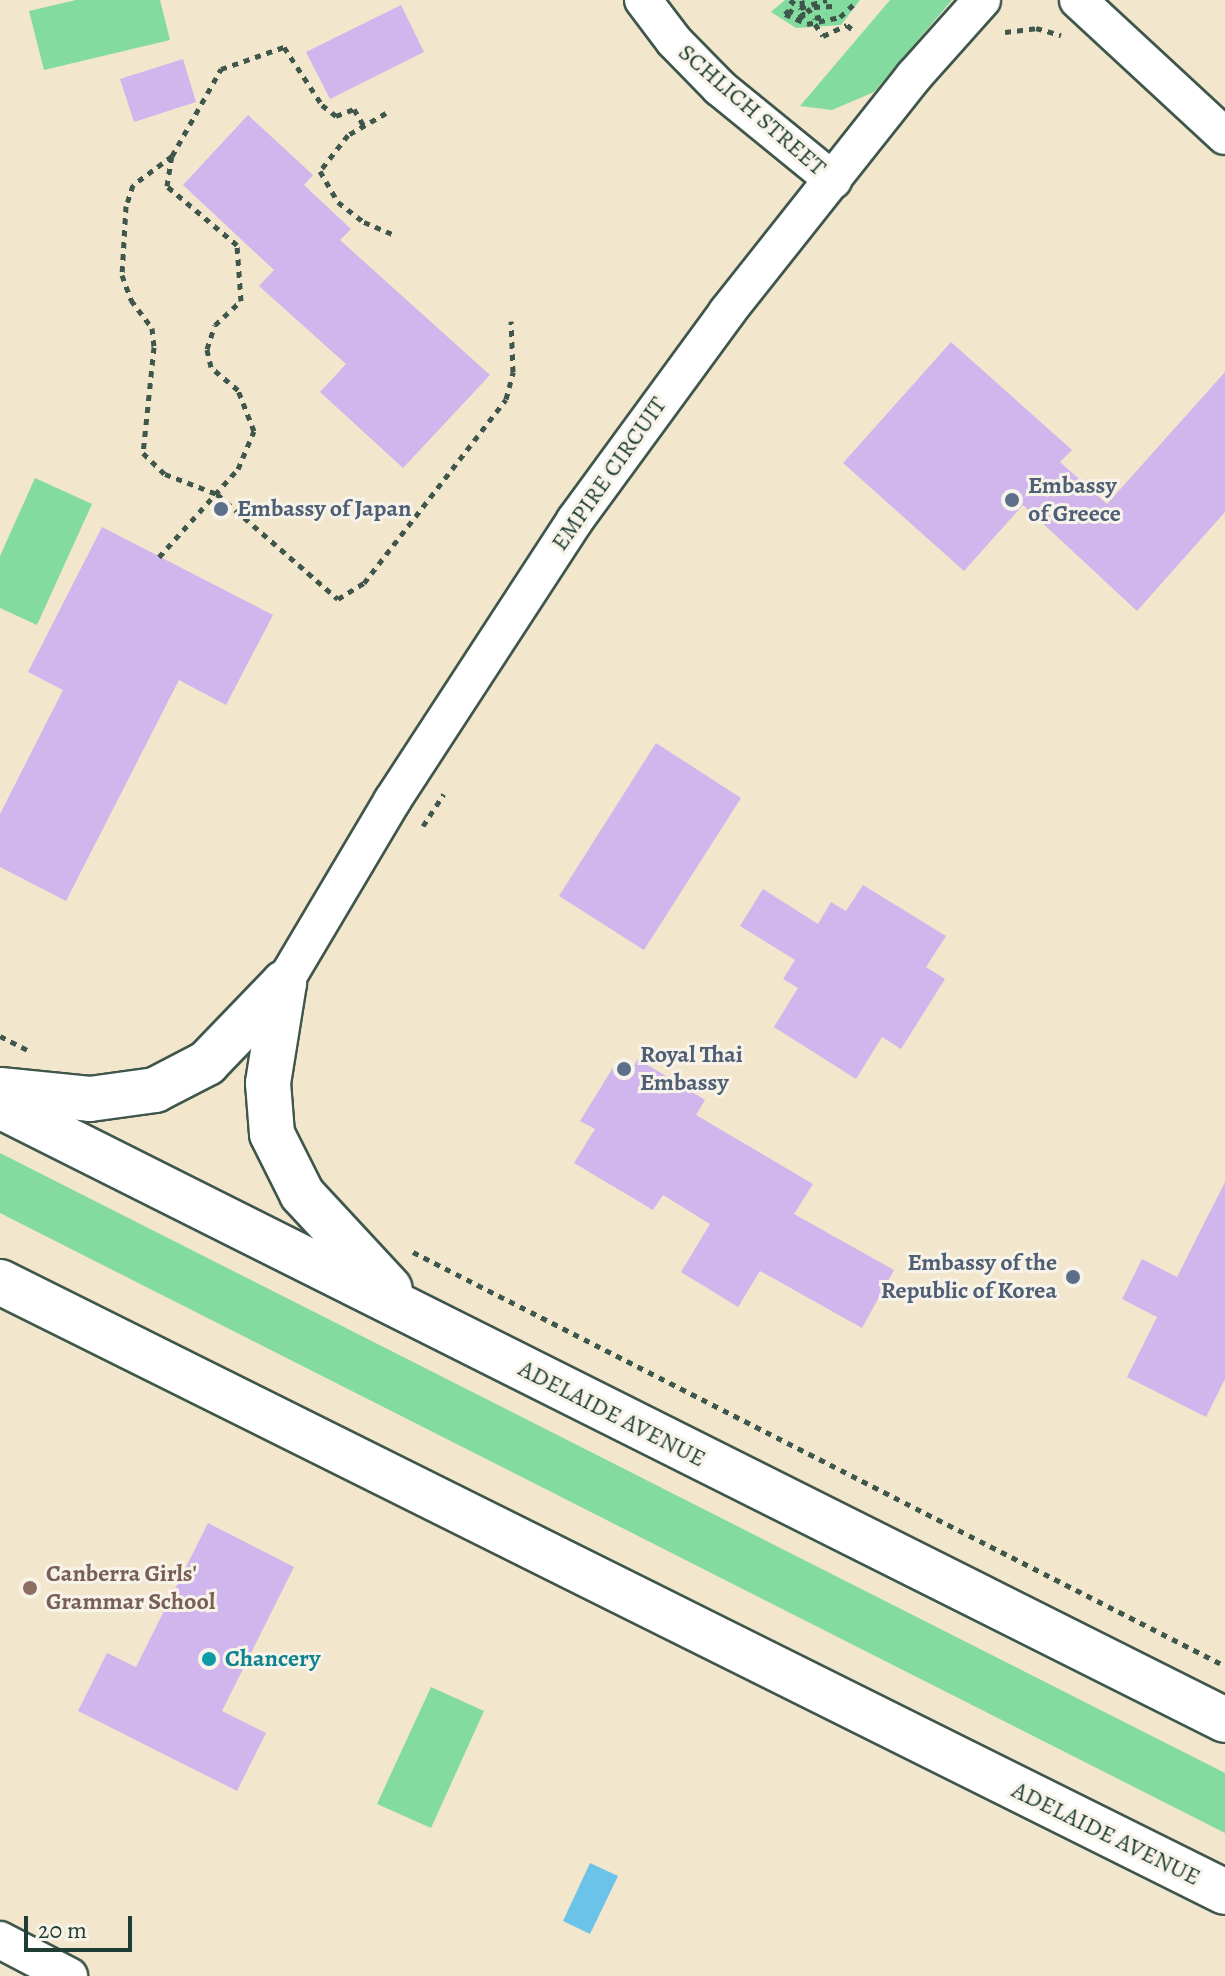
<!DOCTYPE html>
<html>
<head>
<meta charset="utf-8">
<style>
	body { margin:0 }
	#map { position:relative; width:1225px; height:1976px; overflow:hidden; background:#f2e6cd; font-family:Alegreya,serif }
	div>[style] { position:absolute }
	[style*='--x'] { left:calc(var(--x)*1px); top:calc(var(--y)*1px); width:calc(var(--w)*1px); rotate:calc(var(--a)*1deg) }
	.green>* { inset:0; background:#83dba0 }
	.water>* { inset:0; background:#6cc3e9 }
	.building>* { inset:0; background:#d0b6ed }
	.path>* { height:5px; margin-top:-2.5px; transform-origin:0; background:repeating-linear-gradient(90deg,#3f564b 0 6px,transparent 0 12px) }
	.roads { filter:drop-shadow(2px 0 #3f564b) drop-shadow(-2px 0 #3f564b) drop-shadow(0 2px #3f564b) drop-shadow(0 -2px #3f564b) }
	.minor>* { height:36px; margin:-18px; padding:0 18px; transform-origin:18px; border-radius:18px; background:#fff }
	.highway>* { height:44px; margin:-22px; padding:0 22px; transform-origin:22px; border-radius:22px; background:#fff }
	.dots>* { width:22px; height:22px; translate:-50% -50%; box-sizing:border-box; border:4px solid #f7f3e8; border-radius:50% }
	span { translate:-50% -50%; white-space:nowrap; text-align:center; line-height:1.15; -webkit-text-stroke:6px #f7f3e8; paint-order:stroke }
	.street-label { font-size:24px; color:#1f3d34 }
	.service-label { font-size:24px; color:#4e5e75; font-weight:700 }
	.left { translate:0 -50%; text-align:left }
	.right { translate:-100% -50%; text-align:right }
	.education-label { font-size:24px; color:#785e54; font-weight:700 }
	.culture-label { font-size:24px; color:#0d838f; font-weight:700 }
	.scale { position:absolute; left:24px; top:1916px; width:108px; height:36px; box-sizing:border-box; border:4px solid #1f3d34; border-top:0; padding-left:10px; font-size:24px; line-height:28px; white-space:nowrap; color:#1f3d34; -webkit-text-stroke:6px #f7f3e8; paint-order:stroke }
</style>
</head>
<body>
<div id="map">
	<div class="green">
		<i style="clip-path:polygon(76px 0,160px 0,170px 40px,44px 70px,29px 11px)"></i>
		<i style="clip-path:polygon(785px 0,860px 0,841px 25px,796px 28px,771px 12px)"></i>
		<i style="clip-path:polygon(890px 0,952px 0,874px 92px,832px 110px,800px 106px)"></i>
		<i style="clip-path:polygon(35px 478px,92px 504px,37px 625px,0 608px,0 556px)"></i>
		<i style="clip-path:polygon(0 1153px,1225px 1773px,1225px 1833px,0 1213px)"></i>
		<i style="clip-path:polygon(431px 1687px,484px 1711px,431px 1828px,377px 1804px)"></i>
	</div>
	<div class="water">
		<i style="clip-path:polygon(590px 1863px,618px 1876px,590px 1934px,563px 1921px)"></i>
	</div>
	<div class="building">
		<i style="clip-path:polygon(401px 5px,424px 52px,330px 99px,306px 52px)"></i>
		<i style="clip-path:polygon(183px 59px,196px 102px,134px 122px,120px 79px)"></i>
		<i style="clip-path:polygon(248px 115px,313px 175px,304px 185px,351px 229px,340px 240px,490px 375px,403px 468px,320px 392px,346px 364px,259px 286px,274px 270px,183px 185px)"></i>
		<i style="clip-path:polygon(951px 342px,1072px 450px,1060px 462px,1107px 504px,1225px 372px,1225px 512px,1137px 611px,1023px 505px,964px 571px,843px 463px)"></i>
		<i style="clip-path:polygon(102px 527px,273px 615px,226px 705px,179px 680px,66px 901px,0 867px,0 814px,63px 690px,28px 672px)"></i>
		<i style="clip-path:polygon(656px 743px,741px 798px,644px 950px,559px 896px)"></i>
		<i style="clip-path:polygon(863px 885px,946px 936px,926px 967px,945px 979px,901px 1049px,882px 1037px,856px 1079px,774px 1027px,798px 988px,783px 979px,795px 960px,740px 926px,763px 889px,818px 924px,831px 902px,846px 911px)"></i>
		<i style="clip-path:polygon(638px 1059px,705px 1100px,696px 1115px,813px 1184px,794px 1214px,894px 1270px,862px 1328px,760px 1271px,738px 1307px,681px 1272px,710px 1224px,663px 1195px,653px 1210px,574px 1163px,595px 1129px,580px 1121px,614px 1066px,628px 1075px)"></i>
		<i style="clip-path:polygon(1225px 1182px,1225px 1379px,1206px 1417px,1127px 1377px,1157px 1317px,1122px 1299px,1142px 1259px,1177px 1277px)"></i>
		<i style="clip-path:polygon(208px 1523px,294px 1567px,222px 1711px,266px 1733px,237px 1791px,78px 1711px,107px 1653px,136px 1667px)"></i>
	</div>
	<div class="path">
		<i style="--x:790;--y:0;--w:13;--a:39"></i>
		<i style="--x:800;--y:8;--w:28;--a:-17"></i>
		<i style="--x:802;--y:0;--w:19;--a:87"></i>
		<i style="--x:803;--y:19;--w:17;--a:-147"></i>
		<i style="--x:789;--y:10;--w:6;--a:135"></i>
		<i style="--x:785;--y:14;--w:24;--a:24"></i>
		<i style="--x:807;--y:24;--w:34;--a:-12"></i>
		<i style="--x:840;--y:17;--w:23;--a:-43"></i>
		<i style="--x:814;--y:7;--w:19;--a:-3"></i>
		<i style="--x:807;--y:8;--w:13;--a:51"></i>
		<i style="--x:815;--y:18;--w:12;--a:-14"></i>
		<i style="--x:815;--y:24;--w:14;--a:56"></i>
		<i style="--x:823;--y:36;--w:26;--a:-25"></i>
		<i style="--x:847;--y:25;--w:11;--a:41"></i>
		<i style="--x:1005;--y:32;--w:31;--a:-7"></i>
		<i style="--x:1036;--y:28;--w:26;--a:16"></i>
		<i style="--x:386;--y:113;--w:44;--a:149.9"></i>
		<i style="--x:348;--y:135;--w:46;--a:127.9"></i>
		<i style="--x:320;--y:171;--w:36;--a:60"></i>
		<i style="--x:338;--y:202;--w:33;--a:38"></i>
		<i style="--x:364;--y:222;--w:34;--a:23"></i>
		<i style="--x:172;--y:156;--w:49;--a:143.4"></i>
		<i style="--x:133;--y:185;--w:22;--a:108"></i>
		<i style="--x:126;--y:206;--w:69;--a:93.3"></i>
		<i style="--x:122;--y:275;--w:27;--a:70"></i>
		<i style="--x:131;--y:300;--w:35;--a:53"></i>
		<i style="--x:152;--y:328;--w:19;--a:84"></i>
		<i style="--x:154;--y:347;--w:107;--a:95.9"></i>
		<i style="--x:143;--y:453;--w:30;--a:44"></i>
		<i style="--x:165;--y:474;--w:56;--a:21"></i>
		<i style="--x:217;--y:494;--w:160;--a:41"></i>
		<i style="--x:338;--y:599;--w:31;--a:-32"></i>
		<i style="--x:364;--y:583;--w:232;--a:-52.3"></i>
		<i style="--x:506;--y:399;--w:28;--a:-75"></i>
		<i style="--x:513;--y:372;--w:51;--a:-92.2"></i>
		<i style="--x:159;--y:557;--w:118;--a:-48.1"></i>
		<i style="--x:238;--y:469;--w:41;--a:-67.2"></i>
		<i style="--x:254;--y:431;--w:44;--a:-111.3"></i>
		<i style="--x:238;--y:390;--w:35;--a:-140"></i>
		<i style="--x:211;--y:367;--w:18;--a:-103"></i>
		<i style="--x:207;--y:349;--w:25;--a:-72"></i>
		<i style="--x:215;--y:325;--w:35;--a:-43"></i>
		<i style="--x:241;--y:301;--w:56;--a:-94.1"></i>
		<i style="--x:237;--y:245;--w:92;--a:-139.9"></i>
		<i style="--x:167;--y:186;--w:30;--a:-81"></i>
		<i style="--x:172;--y:156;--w:100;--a:-60.6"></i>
		<i style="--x:221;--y:69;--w:67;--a:-19.2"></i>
		<i style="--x:284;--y:47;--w:69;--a:56.8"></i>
		<i style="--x:322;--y:105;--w:18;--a:38"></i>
		<i style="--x:336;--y:116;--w:19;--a:-21"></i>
		<i style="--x:354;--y:109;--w:20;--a:60"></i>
		<i style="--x:423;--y:826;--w:38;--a:-57"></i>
		<i style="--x:0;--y:1036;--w:35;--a:27"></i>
		<i style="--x:413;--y:1252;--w:911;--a:27.01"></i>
	</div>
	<div class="roads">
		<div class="minor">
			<i style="--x:643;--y:0;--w:51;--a:52.9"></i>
			<i style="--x:674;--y:41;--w:66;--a:45.6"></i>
			<i style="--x:720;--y:88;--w:146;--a:39.2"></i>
			<i style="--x:1078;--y:0;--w:200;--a:42.8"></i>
			<i style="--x:284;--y:983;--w:212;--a:-59.3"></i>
			<i style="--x:392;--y:801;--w:335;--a:-56.9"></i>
			<i style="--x:575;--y:520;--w:258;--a:-53.8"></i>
			<i style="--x:727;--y:312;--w:301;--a:-51.6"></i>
			<i style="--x:914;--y:76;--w:102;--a:-48.2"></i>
			<i style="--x:0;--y:1940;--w:78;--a:27.6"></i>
		</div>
		<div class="highway">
			<i style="--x:284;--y:983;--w:101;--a:99.1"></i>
			<i style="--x:268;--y:1083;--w:51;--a:85.5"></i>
			<i style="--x:272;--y:1134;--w:67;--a:63.4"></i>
			<i style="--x:302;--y:1194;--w:129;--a:47.2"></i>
			<i style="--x:0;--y:1090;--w:90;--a:5.7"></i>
			<i style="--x:90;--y:1099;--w:66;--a:-7.9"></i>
			<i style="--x:155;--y:1090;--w:59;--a:-27.4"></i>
			<i style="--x:207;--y:1063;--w:111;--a:-46.1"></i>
			<i style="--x:0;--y:1106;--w:1370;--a:26.62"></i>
			<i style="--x:0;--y:1282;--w:1368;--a:26.47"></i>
		</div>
	</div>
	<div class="dots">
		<i style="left:1012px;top:500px;background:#5c6f8a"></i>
		<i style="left:221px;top:509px;background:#5c6f8a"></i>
		<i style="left:624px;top:1069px;background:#5c6f8a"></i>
		<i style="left:1073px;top:1277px;background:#5c6f8a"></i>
		<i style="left:30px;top:1588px;background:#8d6e63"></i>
		<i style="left:209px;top:1659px;background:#0f9aa8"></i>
	</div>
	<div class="street-label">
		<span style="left:752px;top:110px;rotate:41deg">SCHLICH STREET</span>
		<span style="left:609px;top:474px;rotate:-55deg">EMPIRE CIRCUIT</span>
		<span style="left:612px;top:1414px;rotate:27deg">ADELAIDE AVENUE</span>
		<span style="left:1106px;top:1834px;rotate:26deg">ADELAIDE AVENUE</span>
	</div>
	<div class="service-label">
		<span class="left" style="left:1028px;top:500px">Embassy<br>of Greece</span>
		<span class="left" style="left:237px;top:509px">Embassy of Japan</span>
		<span class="left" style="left:640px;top:1069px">Royal Thai<br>Embassy</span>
		<span class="right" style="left:1057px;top:1277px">Embassy of the<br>Republic of Korea</span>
	</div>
	<div class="education-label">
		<span class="left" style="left:46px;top:1588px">Canberra Girls'<br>Grammar School</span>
	</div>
	<div class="culture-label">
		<span class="left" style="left:225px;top:1659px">Chancery</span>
	</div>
	<div class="scale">20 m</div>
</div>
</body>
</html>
